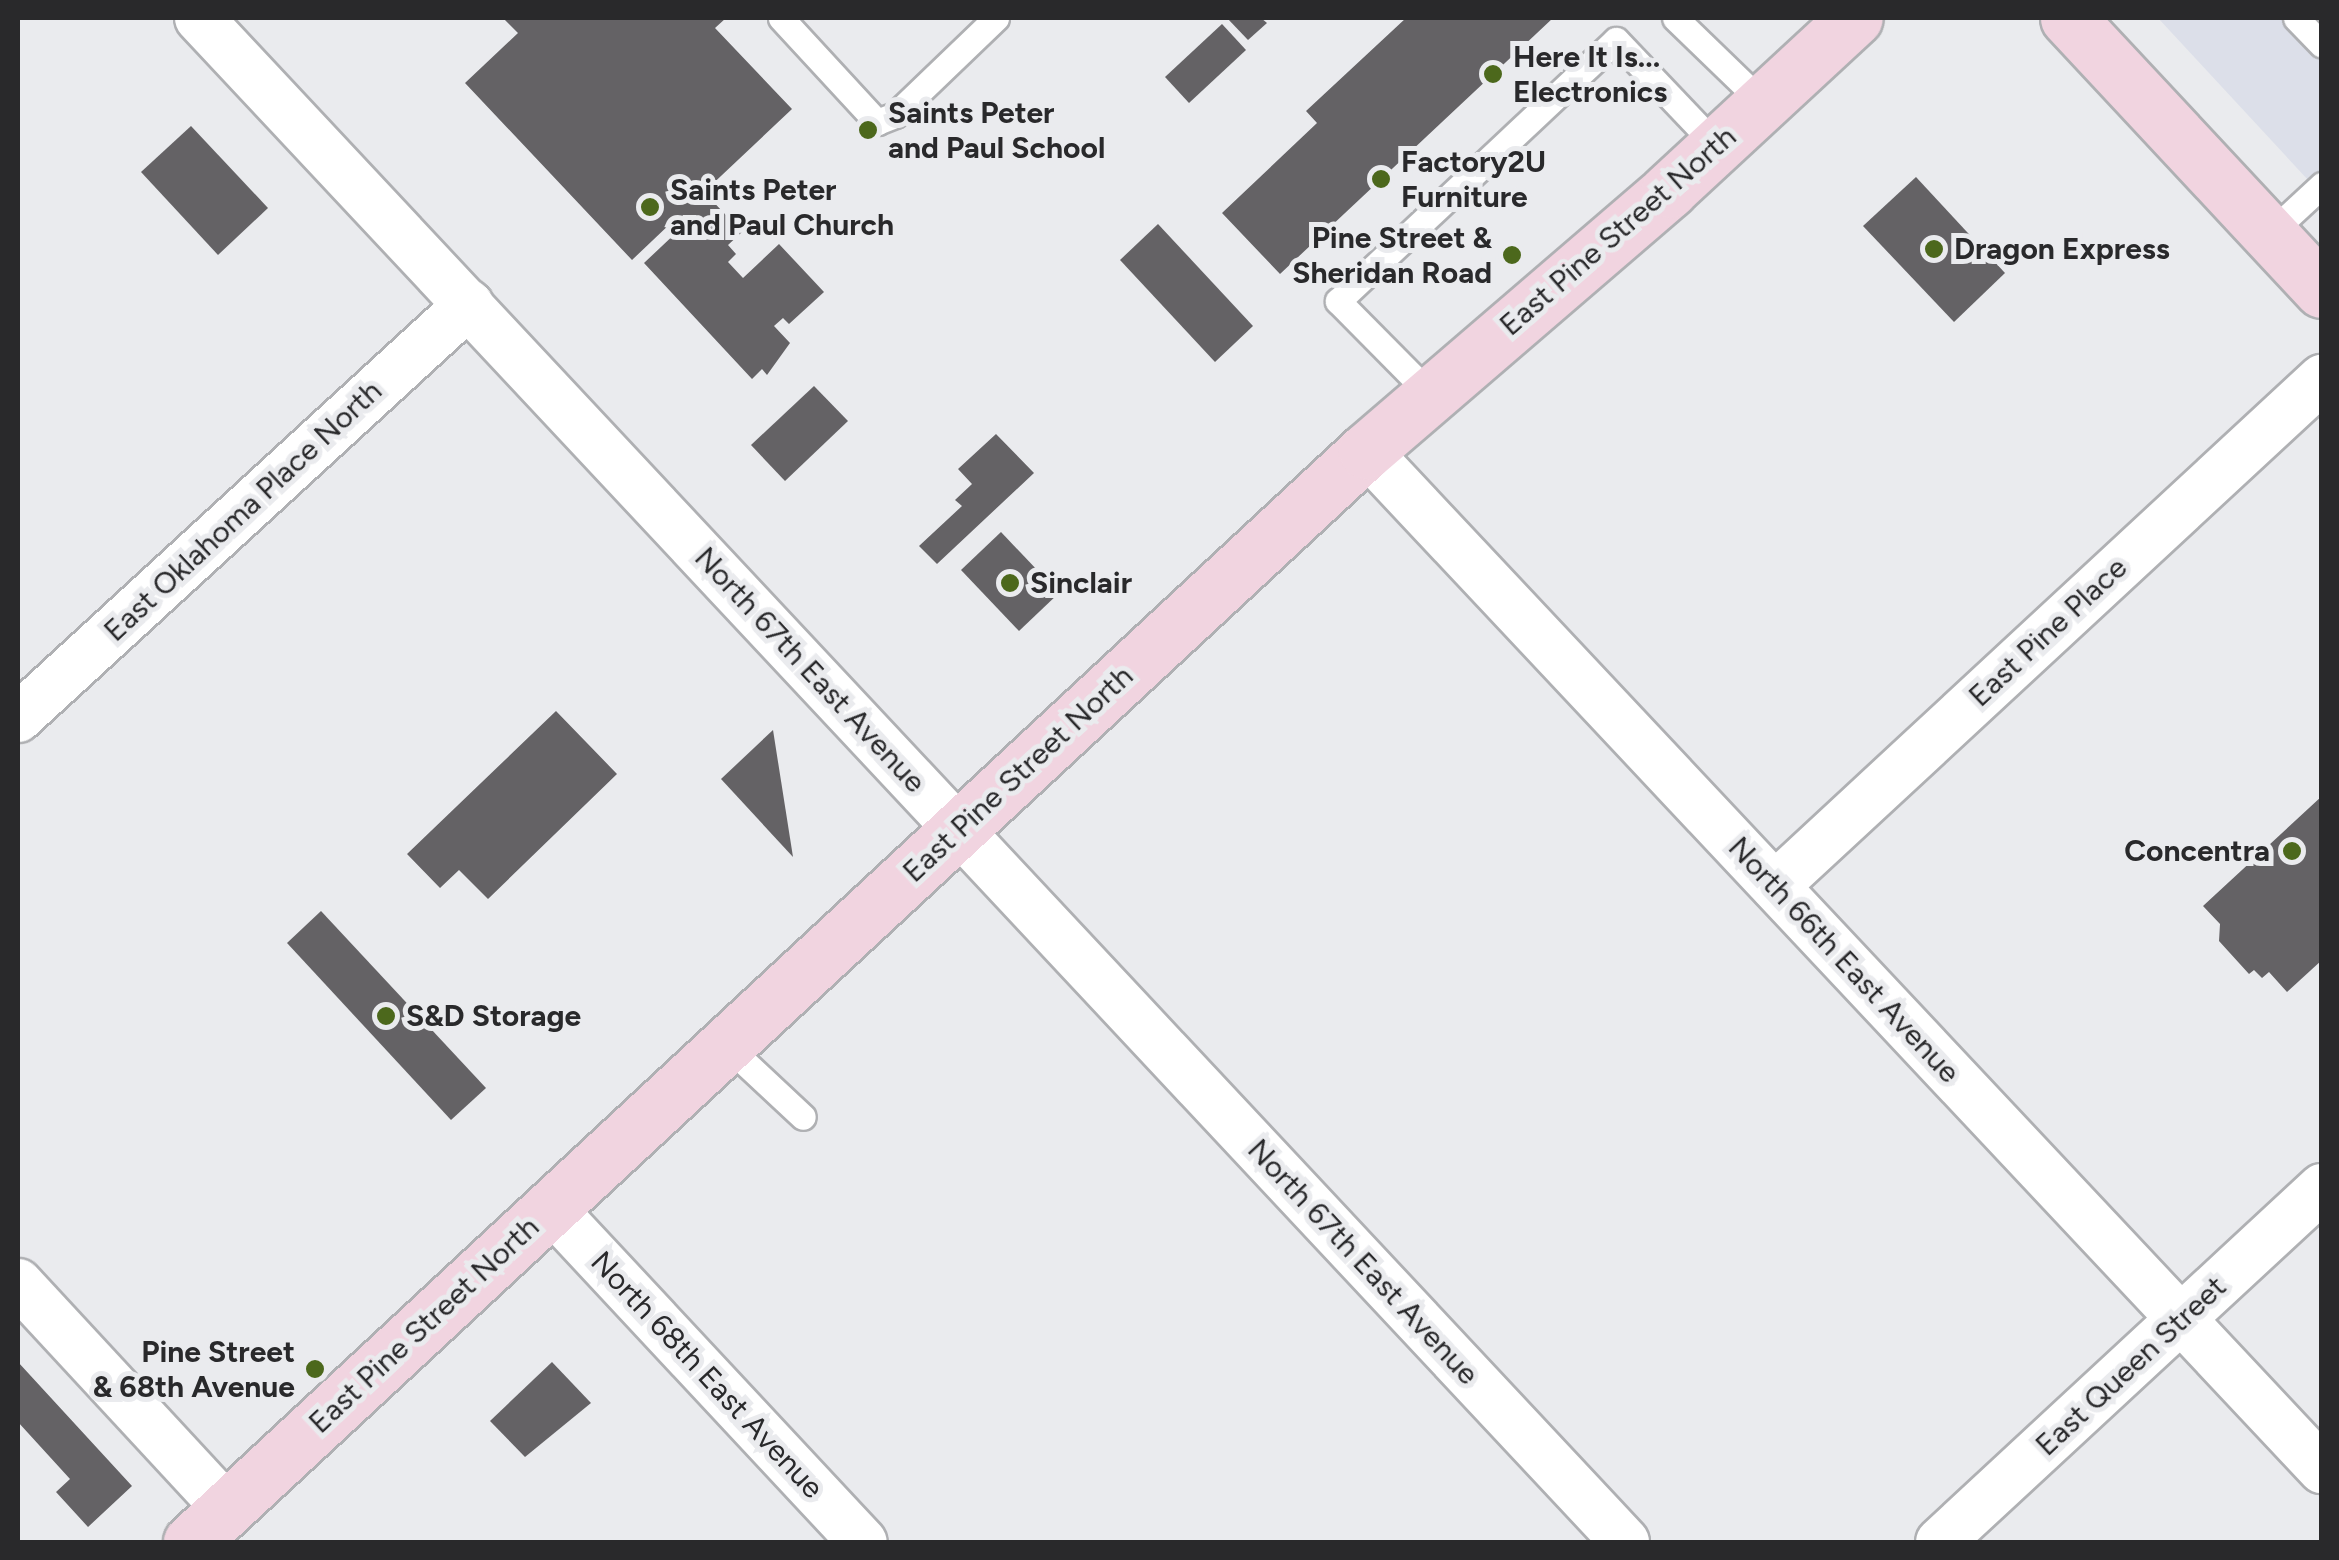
<!DOCTYPE html>
<html>
<head>
<meta charset="utf-8">
<style>
	body { margin:0 }
	#map { position:relative; width:2339px; height:1560px; overflow:hidden; background:#eaebee; font-family:Figtree,sans-serif }
	div>[style] { position:absolute }
	[style*='--x'] { left:calc(var(--x)*1px); top:calc(var(--y)*1px); width:calc(var(--w)*1px); rotate:calc(var(--a)*1deg) }
	.built>* { inset:0; background:#dcdfe9 }
	.building>* { inset:0; background:#646265 }
	.roads { filter:drop-shadow(2px 0 #afb0b3) drop-shadow(-2px 0 #afb0b3) drop-shadow(0 2px #afb0b3) drop-shadow(0 -2px #afb0b3) }
	.lane>* { height:25px; margin:-12.5px; padding:0 12.5px; transform-origin:12.5px; border-radius:12.5px; background:#fff }
	.street>* { height:48px; margin:-24px; padding:0 24px; transform-origin:24px; border-radius:24px; background:#fff }
	.secondary>* { height:55px; margin:-27.5px; padding:0 27.5px; transform-origin:27.5px; border-radius:27.5px; background:#f1d4e0 }
	.dots>* { width:28px; height:28px; translate:-50% -50%; box-sizing:border-box; border:5px solid #eaebee; border-radius:50% }
	span { translate:-50% -50%; white-space:nowrap; text-align:center; line-height:1.15; -webkit-text-stroke:10px #eaebee; paint-order:stroke }
	.poi-label { font-size:30px; color:#29292b; font-weight:700 }
	.left { translate:0 -50%; text-align:left }
	.right { translate:-100% -50%; text-align:right }
	.street-label { font-size:30px; color:#29292b }
	.frame { position:absolute; inset:0; border:20px solid #29292b; pointer-events:none }
</style>
</head>
<body>
<div id="map">
	<div class="built">
		<i style="clip-path:polygon(2158px 18px,2321px 18px,2321px 194px)"></i>
	</div>
	<div class="building">
		<i style="clip-path:polygon(503px 18px,726px 18px,715px 28px,792px 109px,704px 192px,742px 232px,728px 245px,736px 254px,728px 262px,743px 278px,779px 244px,824px 292px,789px 324px,783px 318px,774px 326px,790px 343px,767px 375px,762px 369px,752px 379px,644px 263px,679px 230px,672px 222px,632px 260px,465px 83px,518px 33px)"></i>
		<i style="clip-path:polygon(1227px 18px,1261px 18px,1267px 23px,1248px 40px)"></i>
		<i style="clip-path:polygon(1406px 18px,1553px 18px,1280px 274px,1222px 213px,1317px 123px,1306px 111px)"></i>
		<i style="clip-path:polygon(1222px 24px,1246px 50px,1189px 103px,1165px 77px)"></i>
		<i style="clip-path:polygon(191px 126px,268px 208px,218px 255px,141px 172px)"></i>
		<i style="clip-path:polygon(1916px 177px,2005px 273px,1954px 322px,1863px 226px)"></i>
		<i style="clip-path:polygon(1158px 224px,1253px 326px,1215px 362px,1120px 260px)"></i>
		<i style="clip-path:polygon(814px 386px,848px 421px,785px 481px,751px 445px)"></i>
		<i style="clip-path:polygon(996px 434px,1034px 473px,937px 564px,919px 546px,962px 506px,955px 500px,972px 484px,958px 469px)"></i>
		<i style="clip-path:polygon(1001px 532px,1059px 593px,1019px 631px,961px 570px)"></i>
		<i style="clip-path:polygon(556px 711px,617px 774px,488px 899px,459px 870px,440px 888px,407px 854px)"></i>
		<i style="clip-path:polygon(773px 730px,793px 857px,721px 779px)"></i>
		<i style="clip-path:polygon(2322px 796px,2322px 960px,2287px 992px,2269px 972px,2262px 978px,2254px 970px,2249px 974px,2219px 941px,2220px 924px,2203px 906px)"></i>
		<i style="clip-path:polygon(321px 911px,486px 1088px,451px 1120px,287px 943px)"></i>
		<i style="clip-path:polygon(18px 1362px,132px 1486px,88px 1527px,56px 1492px,70px 1479px,18px 1422px)"></i>
		<i style="clip-path:polygon(552px 1362px,591px 1403px,525px 1457px,490px 1421px)"></i>
	</div>
	<div class="roads">
		<div class="lane">
			<i style="--x:781;--y:18;--w:142;--a:47.3"></i>
			<i style="--x:877;--y:122;--w:19;--a:-21"></i>
			<i style="--x:895;--y:115;--w:140;--a:-43.8"></i>
			<i style="--x:1675;--y:18;--w:121;--a:44"></i>
			<i style="--x:2296;--y:18;--w:37;--a:46"></i>
			<i style="--x:2268;--y:235;--w:74;--a:-42.8"></i>
			<i style="--x:1430;--y:394;--w:131;--a:-134.7"></i>
			<i style="--x:1338;--y:301;--w:381;--a:-43.2"></i>
			<i style="--x:1616;--y:40;--w:146;--a:46.4"></i>
			<i style="--x:726;--y:1045;--w:105;--a:43.1"></i>
		</div>
		<div class="street">
			<i style="--x:199;--y:18;--w:2087;--a:46.9"></i>
			<i style="--x:1366;--y:451;--w:1397;--a:46.8"></i>
			<i style="--x:18;--y:718;--w:612;--a:-42.55"></i>
			<i style="--x:1775;--y:886;--w:746;--a:-42.83"></i>
			<i style="--x:551;--y:1208;--w:457;--a:47"></i>
			<i style="--x:18;--y:1283;--w:308;--a:47.2"></i>
			<i style="--x:1940;--y:1542;--w:521;--a:-42.82"></i>
		</div>
		<div class="secondary">
			<i style="--x:2068;--y:18;--w:372;--a:47"></i>
			<i style="--x:191;--y:1542;--w:1603;--a:-42.88"></i>
			<i style="--x:1366;--y:451;--w:400;--a:-40.7"></i>
			<i style="--x:1669;--y:190;--w:253;--a:-42.8"></i>
		</div>
	</div>
	<div class="dots">
		<i style="left:1493px;top:74px;background:#4c681c"></i>
		<i style="left:868px;top:130px;background:#4c681c"></i>
		<i style="left:1381px;top:179px;background:#4c681c"></i>
		<i style="left:650px;top:207px;background:#4c681c"></i>
		<i style="left:1934px;top:249px;background:#4c681c"></i>
		<i style="left:1512px;top:255px;background:#4c681c"></i>
		<i style="left:1010px;top:583px;background:#4c681c"></i>
		<i style="left:2292px;top:851px;background:#4c681c"></i>
		<i style="left:386px;top:1016px;background:#4c681c"></i>
		<i style="left:315px;top:1369px;background:#4c681c"></i>
	</div>
	<div class="poi-label">
		<span class="left" style="left:1513px;top:74px">Here It Is...<br>Electronics</span>
		<span class="left" style="left:888px;top:130px">Saints Peter<br>and Paul School</span>
		<span class="left" style="left:1401px;top:179px">Factory2U<br>Furniture</span>
		<span class="left" style="left:670px;top:207px">Saints Peter<br>and Paul Church</span>
		<span class="right" style="left:1492px;top:255px">Pine Street &amp;<br>Sheridan Road</span>
		<span class="left" style="left:1954px;top:249px">Dragon Express</span>
		<span class="left" style="left:1030px;top:583px">Sinclair</span>
		<span class="right" style="left:2270px;top:851px">Concentra</span>
		<span class="left" style="left:406px;top:1016px">S&amp;D Storage</span>
		<span class="right" style="left:295px;top:1369px">Pine Street<br>&amp; 68th Avenue</span>
	</div>
	<div class="street-label">
		<span style="left:1618px;top:231px;rotate:-41deg">East Pine Street North</span>
		<span style="left:243px;top:511px;rotate:-43deg">East Oklahoma Place North</span>
		<span style="left:2048px;top:632px;rotate:-43deg">East Pine Place</span>
		<span style="left:810px;top:670px;rotate:47deg">North 67th East Avenue</span>
		<span style="left:1018px;top:774px;rotate:-43deg">East Pine Street North</span>
		<span style="left:1844px;top:960px;rotate:47deg">North 66th East Avenue</span>
		<span style="left:1363px;top:1262px;rotate:47deg">North 67th East Avenue</span>
		<span style="left:424px;top:1325px;rotate:-43deg">East Pine Street North</span>
		<span style="left:2131px;top:1366px;rotate:-43deg">East Queen Street</span>
		<span style="left:707px;top:1375px;rotate:47deg">North 68th East Avenue</span>
	</div>
	<div class="frame"></div>
</div>
</body>
</html>
